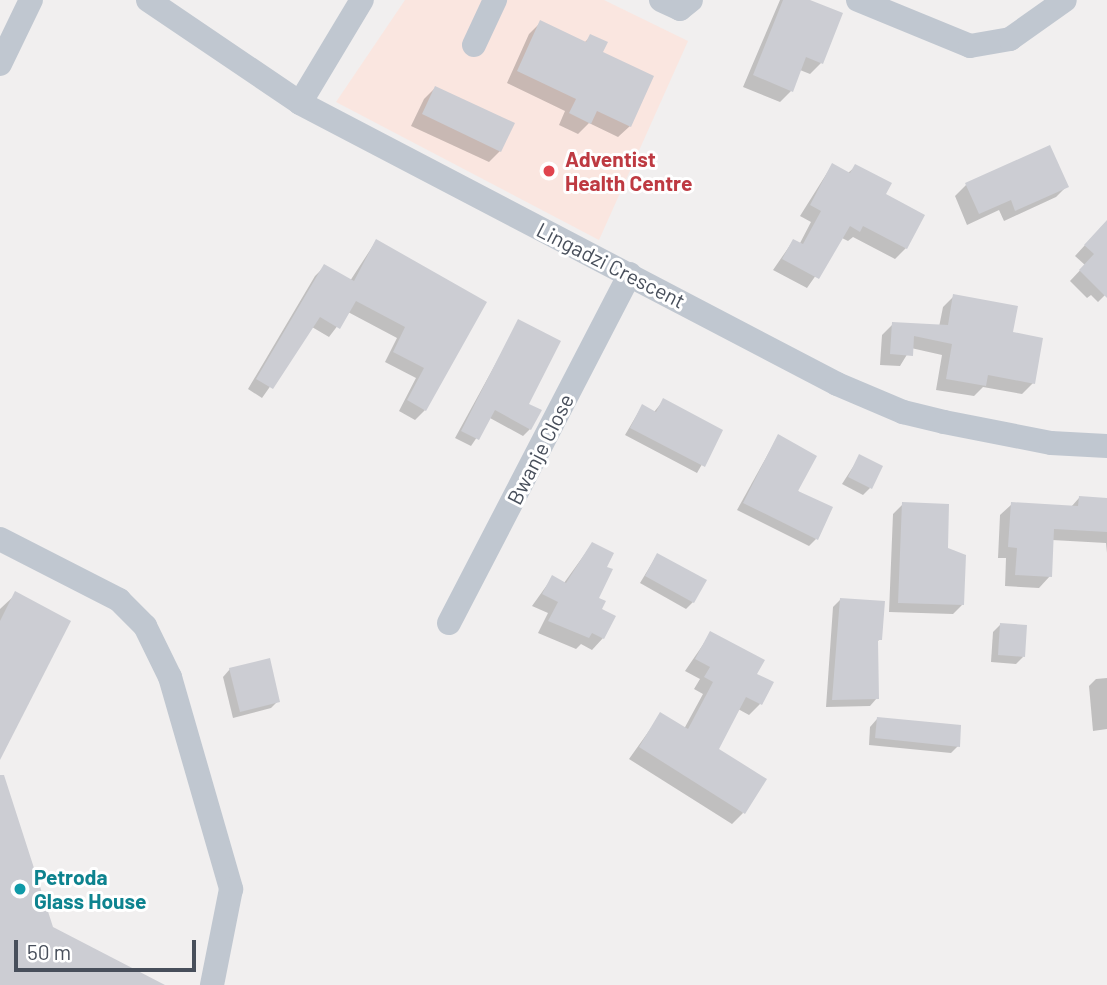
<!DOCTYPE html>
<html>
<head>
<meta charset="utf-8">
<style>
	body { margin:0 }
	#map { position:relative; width:1107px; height:985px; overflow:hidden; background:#f1efef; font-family:Barlow,sans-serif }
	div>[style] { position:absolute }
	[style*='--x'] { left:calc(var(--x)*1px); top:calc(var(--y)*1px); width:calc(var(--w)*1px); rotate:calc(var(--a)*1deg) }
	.medical>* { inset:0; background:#fae6e0 }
	.shadow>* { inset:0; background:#0003 }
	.building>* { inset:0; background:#cccdd3 }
	.minor>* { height:24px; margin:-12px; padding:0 12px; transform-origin:12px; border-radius:12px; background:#c0c7d0 }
	.dots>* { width:19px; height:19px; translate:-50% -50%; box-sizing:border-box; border:4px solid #fff; border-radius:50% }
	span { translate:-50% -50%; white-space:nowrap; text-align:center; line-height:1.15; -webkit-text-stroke:6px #fff; paint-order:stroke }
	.health-label { font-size:21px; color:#be3a42; font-weight:700 }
	.left { translate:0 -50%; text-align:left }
	.street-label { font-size:21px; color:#484f5b }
	.culture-label { font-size:21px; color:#0d838f; font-weight:700 }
	.scale { position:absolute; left:14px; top:940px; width:182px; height:32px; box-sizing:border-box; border:4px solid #484f5b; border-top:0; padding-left:9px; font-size:21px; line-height:24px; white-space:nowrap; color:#484f5b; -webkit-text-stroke:5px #fff; paint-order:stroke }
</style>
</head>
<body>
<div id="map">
	<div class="medical">
		<i style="clip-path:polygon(405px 0,604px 0,688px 41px,599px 240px,336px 102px)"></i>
	</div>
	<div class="shadow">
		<i style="clip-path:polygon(780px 0,806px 0,821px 63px,810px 74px,800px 70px,791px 91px,780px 102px,743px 87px)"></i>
		<i style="clip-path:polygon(541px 22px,584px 43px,591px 36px,630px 126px,618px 137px,589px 123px,578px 134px,559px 125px,565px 111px,507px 83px,529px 34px)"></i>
		<i style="clip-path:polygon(435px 88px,500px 151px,489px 162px,411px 126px,424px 99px)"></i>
		<i style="clip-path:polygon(832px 165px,848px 173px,856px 166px,884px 195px,906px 248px,895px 259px,853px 237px,848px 241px,842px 238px,807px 288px,773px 270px,793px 241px,799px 245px,811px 222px,800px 216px)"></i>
		<i style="clip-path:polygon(966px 185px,1067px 186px,1056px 197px,1004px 221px,999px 210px,967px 225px,955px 196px)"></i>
		<i style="clip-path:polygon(1107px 221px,1107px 293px,1098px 302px,1091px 295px,1087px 298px,1070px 281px,1085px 265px,1075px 256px)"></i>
		<i style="clip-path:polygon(376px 241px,485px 303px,425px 410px,415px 420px,399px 411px,416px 378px,385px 362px,397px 338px,348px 312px,329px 337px,312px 327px,262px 398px,248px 389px,315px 276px,324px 267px,350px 281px)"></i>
		<i style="clip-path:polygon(954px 296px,1011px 333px,1033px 383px,1022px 394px,983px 387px,974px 396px,936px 390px,942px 355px,911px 348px,900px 366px,880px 365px,882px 335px,893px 324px,939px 327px,943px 307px)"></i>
		<i style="clip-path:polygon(519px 321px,530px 429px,523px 436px,490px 418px,471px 446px,455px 438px)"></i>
		<i style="clip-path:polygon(663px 401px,721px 431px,697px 473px,625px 435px,642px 406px,654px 412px)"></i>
		<i style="clip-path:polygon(778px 436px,816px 539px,809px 546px,737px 510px)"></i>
		<i style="clip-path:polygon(860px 456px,870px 488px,863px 495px,842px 484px)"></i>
		<i style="clip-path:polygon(1079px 498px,1107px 499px,1107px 553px,1106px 543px,1052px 540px,1050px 576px,1039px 588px,1005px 586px,1006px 558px,998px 558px,1000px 515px,1012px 504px,1071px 507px)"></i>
		<i style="clip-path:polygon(903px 504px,946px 550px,955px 551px,962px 605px,953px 614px,889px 612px,893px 514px)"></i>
		<i style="clip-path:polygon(592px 544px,603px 638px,592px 650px,581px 644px,576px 649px,538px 633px,548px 613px,532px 606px,552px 578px,564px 583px)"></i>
		<i style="clip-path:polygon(657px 555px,693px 602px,686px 609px,640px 583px)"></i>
		<i style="clip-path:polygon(16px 594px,0 756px,0 609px)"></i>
		<i style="clip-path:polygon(841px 599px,880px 639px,876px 643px,877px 698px,870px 706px,826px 707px,833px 607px)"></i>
		<i style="clip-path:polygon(1000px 625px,1023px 657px,1016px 664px,991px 662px,993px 632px)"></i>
		<i style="clip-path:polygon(711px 633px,755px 674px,760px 704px,749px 715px,738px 709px,716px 749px,743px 813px,732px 824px,629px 759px,661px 714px,684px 729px,703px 694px,694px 689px,700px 679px,685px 671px)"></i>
		<i style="clip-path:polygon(230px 669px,278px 701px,271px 708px,233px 718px,223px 677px)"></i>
		<i style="clip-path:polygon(1107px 678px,1107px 729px,1093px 731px,1089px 686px,1096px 679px)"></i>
		<i style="clip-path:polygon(877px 719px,958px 746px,951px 753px,869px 745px,870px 727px)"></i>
	</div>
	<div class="building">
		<i style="clip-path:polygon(783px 0,810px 0,843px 13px,823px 64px,806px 57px,793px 92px,753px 75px)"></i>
		<i style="clip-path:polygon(540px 20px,586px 42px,590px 34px,608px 42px,603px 52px,654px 76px,631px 127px,597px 111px,591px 124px,569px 113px,576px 99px,517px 71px)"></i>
		<i style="clip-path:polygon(435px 86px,515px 123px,501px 152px,422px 114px)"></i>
		<i style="clip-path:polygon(1050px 145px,1069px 187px,1015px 211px,1011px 200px,979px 214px,965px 183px)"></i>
		<i style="clip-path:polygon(832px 163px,850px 173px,855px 164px,892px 183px,886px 194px,925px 215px,907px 249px,863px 226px,860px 232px,850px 226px,819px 279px,782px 259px,793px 239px,803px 244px,821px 211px,810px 205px)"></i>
		<i style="clip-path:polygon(1107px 220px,1107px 298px,1079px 270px,1094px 254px,1084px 245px)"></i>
		<i style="clip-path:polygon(376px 239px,487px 302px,426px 411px,407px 400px,424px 368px,393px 352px,405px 327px,356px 301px,340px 329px,320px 317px,273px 389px,256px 379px,324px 264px,354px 281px)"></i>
		<i style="clip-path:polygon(953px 294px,1018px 306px,1013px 332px,1043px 338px,1035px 384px,988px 375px,986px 386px,946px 379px,952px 344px,914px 336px,913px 356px,890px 354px,892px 322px,948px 325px)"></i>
		<i style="clip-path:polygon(518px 319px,561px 341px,529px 404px,542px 410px,531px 430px,495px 410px,479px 440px,461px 431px)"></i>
		<i style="clip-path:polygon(663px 398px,723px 430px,705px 467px,630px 428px,642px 404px,656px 412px)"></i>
		<i style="clip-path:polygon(778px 434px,817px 456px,798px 491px,833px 507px,818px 540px,743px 503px)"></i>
		<i style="clip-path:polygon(859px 454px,883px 466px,872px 489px,848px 477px)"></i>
		<i style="clip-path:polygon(1079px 496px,1107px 498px,1107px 532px,1054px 529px,1052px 577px,1015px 575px,1017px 548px,1008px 547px,1011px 502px,1078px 506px)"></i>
		<i style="clip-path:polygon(902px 502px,949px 504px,948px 548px,966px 555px,964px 605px,898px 603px)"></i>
		<i style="clip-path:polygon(592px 542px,614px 553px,607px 567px,613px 569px,599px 598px,606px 601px,602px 609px,616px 616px,604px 639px,592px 633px,589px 638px,548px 621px,558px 602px,542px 594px,552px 575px,566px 583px)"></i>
		<i style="clip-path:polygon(657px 553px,707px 580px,694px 603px,645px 576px)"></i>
		<i style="clip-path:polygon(15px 591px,71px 621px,0 760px,0 621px)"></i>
		<i style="clip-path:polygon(840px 598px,885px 601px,882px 640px,878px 640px,879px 699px,832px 700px)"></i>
		<i style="clip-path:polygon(1000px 623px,1027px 625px,1025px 657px,998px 655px)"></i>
		<i style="clip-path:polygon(710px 631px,765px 660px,757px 674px,774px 682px,762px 705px,746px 697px,719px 749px,767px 779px,745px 814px,639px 747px,660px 712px,688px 729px,713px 682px,704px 677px,710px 667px,695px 659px)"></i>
		<i style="clip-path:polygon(270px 658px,280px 702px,240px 712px,229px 668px)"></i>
		<i style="clip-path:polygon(877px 717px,961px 725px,960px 747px,875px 738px)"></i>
		<i style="clip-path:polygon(0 775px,4px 775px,53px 927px,165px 985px,0 985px)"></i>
	</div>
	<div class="minor">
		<i style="--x:148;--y:0;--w:184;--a:34.1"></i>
		<i style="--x:300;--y:103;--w:606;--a:27.62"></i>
		<i style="--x:837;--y:384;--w:72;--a:23"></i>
		<i style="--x:903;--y:412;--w:42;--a:13.7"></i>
		<i style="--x:944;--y:422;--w:109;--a:11.1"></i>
		<i style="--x:1051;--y:443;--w:56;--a:3.1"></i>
		<i style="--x:661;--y:0;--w:21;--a:25"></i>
		<i style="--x:680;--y:9;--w:14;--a:-39"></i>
		<i style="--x:858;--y:0;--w:121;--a:22.3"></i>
		<i style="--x:970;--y:46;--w:41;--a:-9.9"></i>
		<i style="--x:1010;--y:39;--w:67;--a:-35.3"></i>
		<i style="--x:474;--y:45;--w:50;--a:-65"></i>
		<i style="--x:0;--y:64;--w:71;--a:-64.2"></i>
		<i style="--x:300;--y:103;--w:120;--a:-59"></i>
		<i style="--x:0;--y:539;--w:134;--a:27.1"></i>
		<i style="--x:119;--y:600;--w:37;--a:45"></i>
		<i style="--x:145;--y:626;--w:57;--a:63.9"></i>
		<i style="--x:170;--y:677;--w:221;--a:73.9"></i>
		<i style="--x:231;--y:889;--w:98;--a:101.2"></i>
		<i style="--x:449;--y:623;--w:393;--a:-62.6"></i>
	</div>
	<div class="dots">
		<i style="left:549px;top:171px;background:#e0444e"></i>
		<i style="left:20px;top:889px;background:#0f9aa8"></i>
	</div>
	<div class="health-label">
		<span class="left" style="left:565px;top:171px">Adventist<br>Health Centre</span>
	</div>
	<div class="street-label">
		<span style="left:611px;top:265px;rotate:27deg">Lingadzi Crescent</span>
		<span style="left:540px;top:449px;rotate:-63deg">Bwanje Close</span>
	</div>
	<div class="culture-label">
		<span class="left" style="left:34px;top:889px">Petroda<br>Glass House</span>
	</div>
	<div class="scale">50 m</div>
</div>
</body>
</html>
